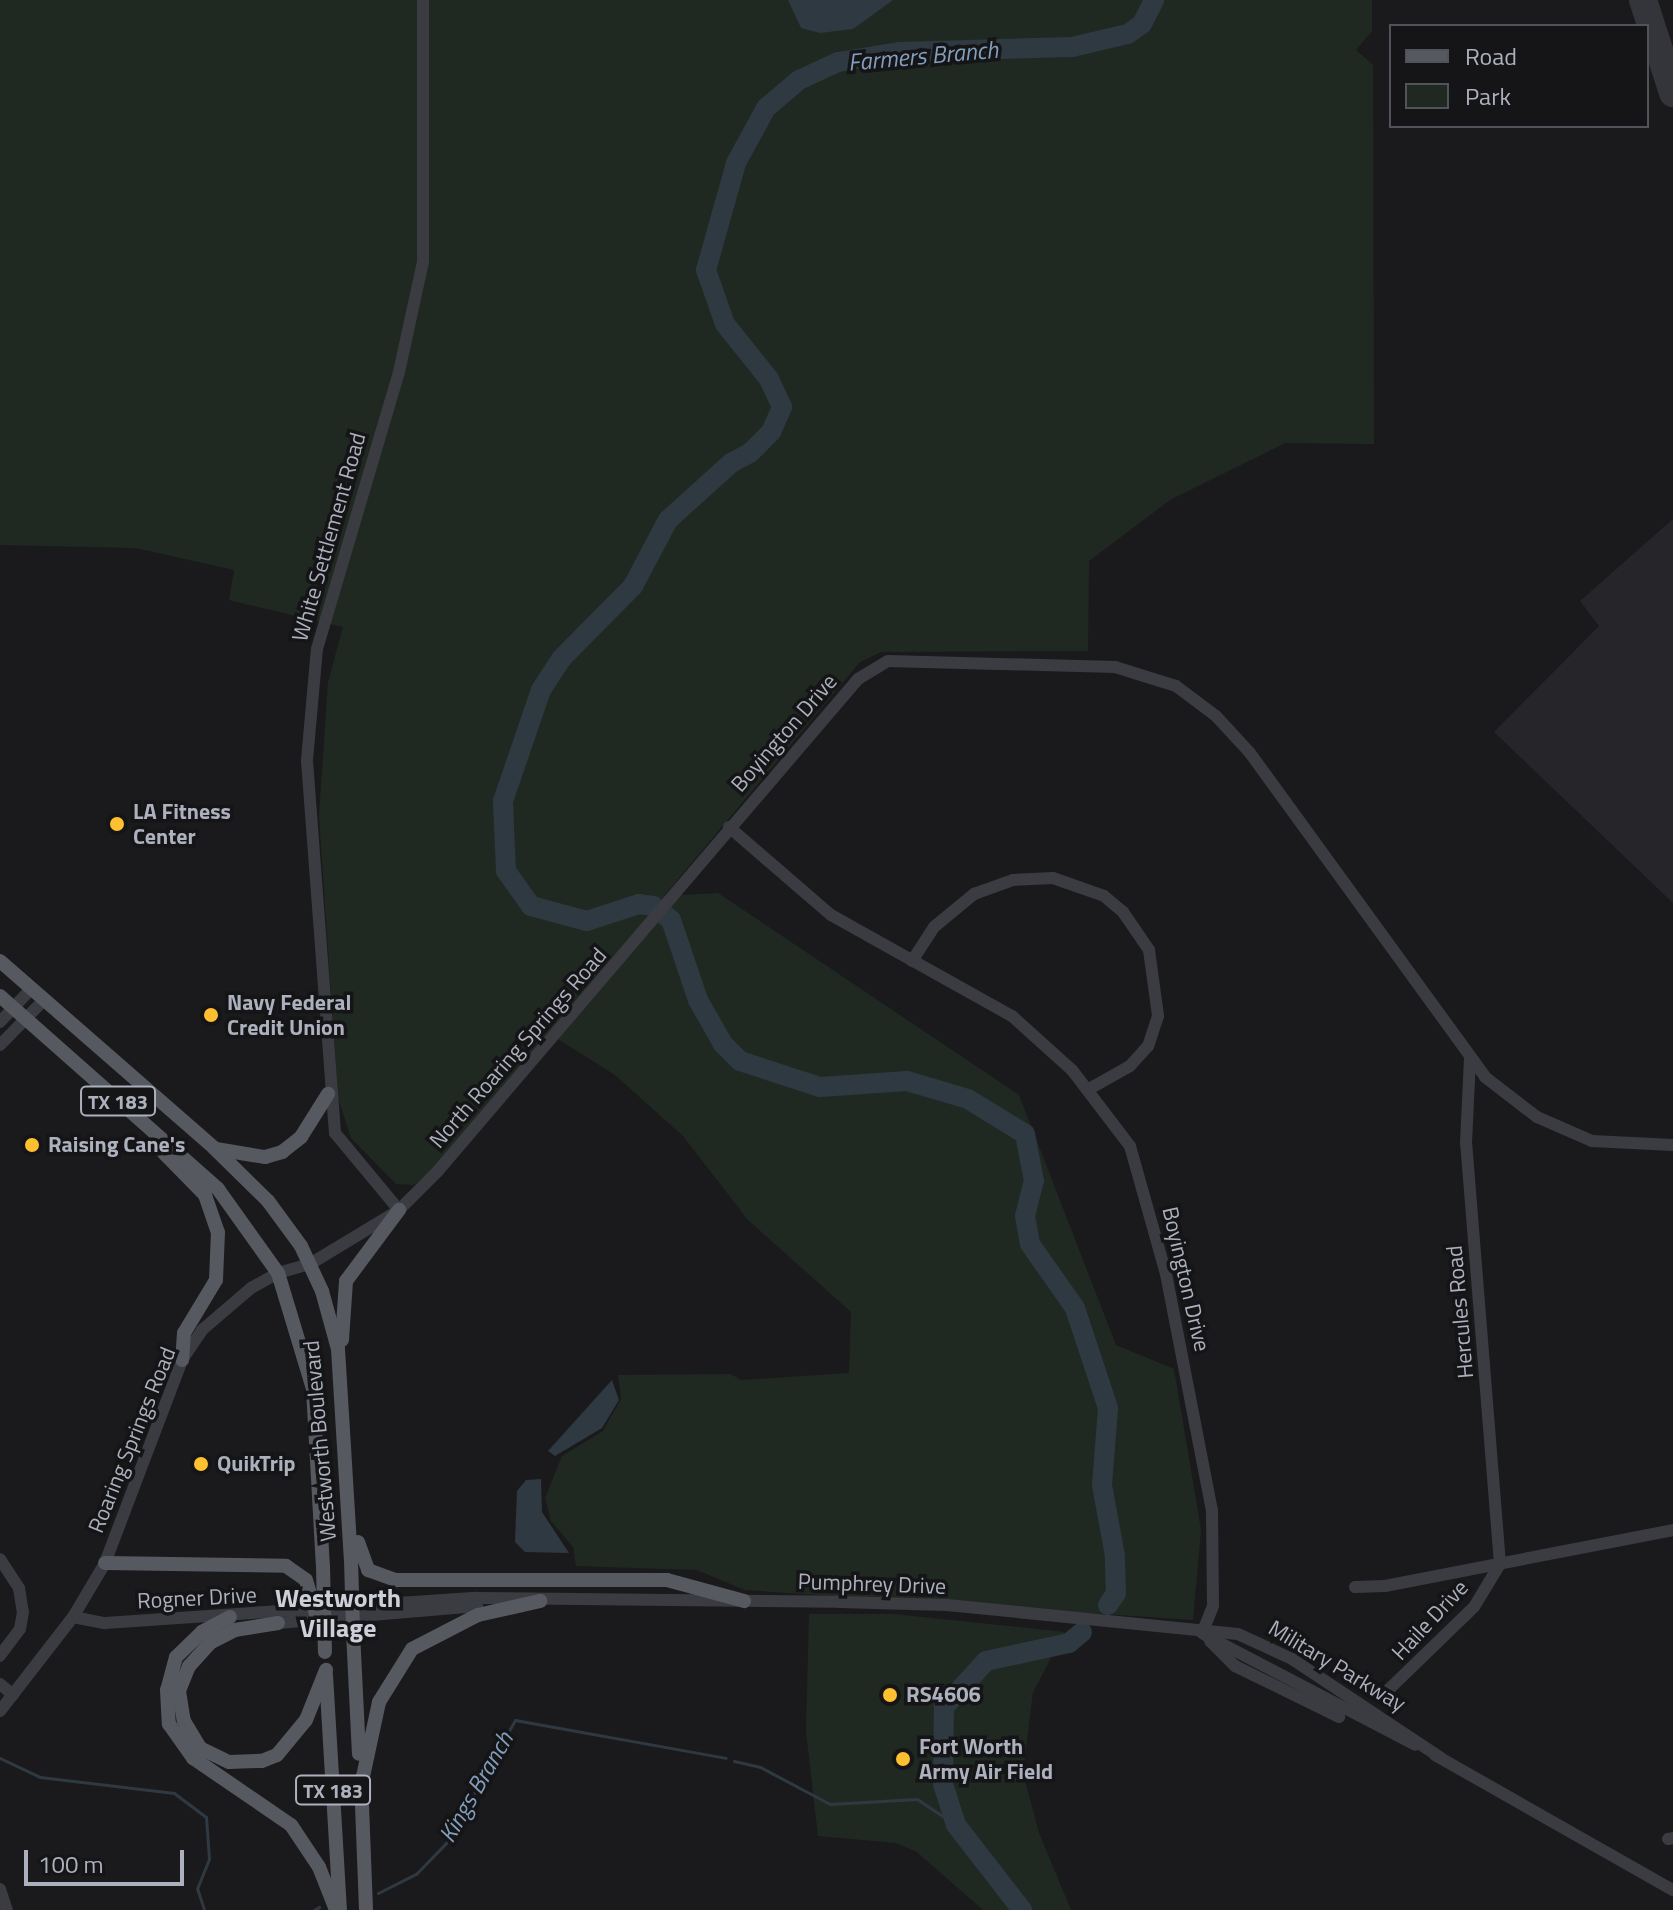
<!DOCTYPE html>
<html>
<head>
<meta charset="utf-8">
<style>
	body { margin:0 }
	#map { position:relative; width:1673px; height:1910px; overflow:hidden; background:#1a1a1d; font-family:"Titillium Web",sans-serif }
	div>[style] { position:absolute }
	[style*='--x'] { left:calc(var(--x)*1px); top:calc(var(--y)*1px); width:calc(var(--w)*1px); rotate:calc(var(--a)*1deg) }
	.built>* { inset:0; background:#26262a }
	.green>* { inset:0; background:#202921 }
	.water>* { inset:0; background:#2f3942 }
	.stream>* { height:3px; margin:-1.5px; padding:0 1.5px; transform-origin:1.5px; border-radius:1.5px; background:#2f3942 }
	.river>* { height:20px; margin:-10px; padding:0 10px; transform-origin:10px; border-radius:10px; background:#2f3942 }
	.taxiway>* { height:28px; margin:-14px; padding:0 14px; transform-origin:14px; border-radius:14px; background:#34353a }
	.minor>* { height:12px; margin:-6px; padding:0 6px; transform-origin:6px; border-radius:6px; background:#3b3c42 }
	.major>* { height:14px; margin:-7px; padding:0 7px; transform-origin:7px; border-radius:7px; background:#575961 }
	.major-bridge>* { height:14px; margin:-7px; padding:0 7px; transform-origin:7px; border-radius:7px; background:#575961 }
	.dots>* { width:22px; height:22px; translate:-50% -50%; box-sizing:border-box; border:4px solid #151518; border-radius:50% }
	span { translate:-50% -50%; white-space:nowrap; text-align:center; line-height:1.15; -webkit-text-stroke:7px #151518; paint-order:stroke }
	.shield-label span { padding:2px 6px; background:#151518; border:2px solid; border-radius:6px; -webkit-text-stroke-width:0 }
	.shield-label { font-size:20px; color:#acb1bd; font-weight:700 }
	.street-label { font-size:22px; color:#acb1bd }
	.poi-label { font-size:22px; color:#acb1bd; font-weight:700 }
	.left { translate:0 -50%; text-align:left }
	.water-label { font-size:24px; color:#829eba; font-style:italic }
	.quarter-label { font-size:26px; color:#ced0d9; font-weight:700 }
	.legend { position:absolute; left:1389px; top:24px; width:260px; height:104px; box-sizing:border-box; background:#151518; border:2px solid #51535a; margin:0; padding:10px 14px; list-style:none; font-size:24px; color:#acb1bd }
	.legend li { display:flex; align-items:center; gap:16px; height:40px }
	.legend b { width:40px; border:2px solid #51535a }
	.scale { position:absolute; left:24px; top:1850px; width:160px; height:36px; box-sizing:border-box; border:4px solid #acb1bd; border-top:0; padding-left:10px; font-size:24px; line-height:28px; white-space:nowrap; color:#acb1bd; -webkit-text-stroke:6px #151518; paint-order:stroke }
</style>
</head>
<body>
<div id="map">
	<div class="built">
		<i style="clip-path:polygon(1673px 519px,1673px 903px,1494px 732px,1599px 626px,1580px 601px)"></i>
	</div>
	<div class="green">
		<i style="clip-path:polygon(0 0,1372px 0,1372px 31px,1356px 50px,1373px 65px,1374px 444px,1285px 443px,1170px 500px,1089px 561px,1088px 651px,881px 652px,860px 662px,664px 896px,718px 893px,1019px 1095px,1116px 1345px,1174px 1369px,1201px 1530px,1193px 1620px,745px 1590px,697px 1570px,576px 1566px,573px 1547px,551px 1521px,545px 1498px,562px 1456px,603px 1431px,621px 1399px,618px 1375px,731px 1374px,741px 1380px,849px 1373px,851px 1312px,748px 1220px,683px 1136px,615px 1075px,550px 1034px,426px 1178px,413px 1185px,396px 1184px,351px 1138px,338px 1098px,319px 816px,328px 682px,343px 627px,229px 600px,234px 570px,136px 548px,0 545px)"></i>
		<i style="clip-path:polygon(809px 1614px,894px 1614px,1065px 1632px,1033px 1692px,1023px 1773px,1039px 1833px,1071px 1910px,983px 1910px,917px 1852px,896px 1843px,818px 1836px,806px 1731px)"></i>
	</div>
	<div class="water">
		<i style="clip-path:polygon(788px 0,893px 0,853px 29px,820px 33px,801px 28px)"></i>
		<i style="clip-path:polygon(612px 1380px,619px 1400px,602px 1428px,555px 1456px,548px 1451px)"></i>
		<i style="clip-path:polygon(541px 1479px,542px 1512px,569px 1553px,525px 1552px,515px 1542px,517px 1491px,526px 1480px)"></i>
	</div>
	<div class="stream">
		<i style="--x:0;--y:1758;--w:44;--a:25.4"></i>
		<i style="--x:40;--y:1777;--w:135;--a:6.8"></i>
		<i style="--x:174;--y:1793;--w:40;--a:37"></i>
		<i style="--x:206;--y:1817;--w:42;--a:85.9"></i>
		<i style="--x:209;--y:1859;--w:31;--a:112"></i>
		<i style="--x:197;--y:1888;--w:23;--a:72"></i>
		<i style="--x:734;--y:1761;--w:27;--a:13"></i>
		<i style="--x:760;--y:1767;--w:79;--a:27.9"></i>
		<i style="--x:830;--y:1804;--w:87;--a:-3.3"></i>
		<i style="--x:917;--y:1799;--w:47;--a:33.7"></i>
		<i style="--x:378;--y:1893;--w:42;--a:-26.6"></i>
		<i style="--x:416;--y:1874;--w:43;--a:-45.9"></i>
		<i style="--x:446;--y:1843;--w:141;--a:-60.7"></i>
		<i style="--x:515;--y:1720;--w:214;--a:10.2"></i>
		<i style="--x:314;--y:1910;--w:6;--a:-31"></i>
	</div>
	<div class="river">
		<i style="--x:1108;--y:1605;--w:14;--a:-56"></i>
		<i style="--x:1116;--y:1593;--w:37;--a:-92"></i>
		<i style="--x:1115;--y:1556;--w:72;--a:-100.4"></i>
		<i style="--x:1102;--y:1485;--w:77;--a:-85.5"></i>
		<i style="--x:1108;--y:1408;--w:105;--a:-108.3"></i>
		<i style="--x:1075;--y:1308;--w:78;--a:-125.1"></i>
		<i style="--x:1030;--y:1244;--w:28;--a:-100"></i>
		<i style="--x:1025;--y:1216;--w:36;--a:-76"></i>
		<i style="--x:1034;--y:1181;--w:48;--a:-100.8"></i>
		<i style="--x:1025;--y:1134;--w:67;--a:-148.4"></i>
		<i style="--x:968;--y:1099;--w:64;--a:-163.6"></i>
		<i style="--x:907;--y:1081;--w:87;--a:176.1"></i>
		<i style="--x:820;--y:1087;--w:84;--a:-162"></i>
		<i style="--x:740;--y:1061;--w:24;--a:-135"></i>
		<i style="--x:723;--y:1044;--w:51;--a:-119.6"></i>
		<i style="--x:698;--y:1000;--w:84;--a:-108.6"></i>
		<i style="--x:671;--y:920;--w:23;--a:-142"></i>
		<i style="--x:653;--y:906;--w:14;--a:-172"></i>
		<i style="--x:639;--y:904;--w:55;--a:161.9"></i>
		<i style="--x:587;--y:921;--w:58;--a:-165"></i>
		<i style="--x:531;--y:906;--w:43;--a:-125.5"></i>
		<i style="--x:506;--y:871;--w:70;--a:-92.5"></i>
		<i style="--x:503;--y:801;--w:117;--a:-71.1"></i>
		<i style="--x:541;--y:690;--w:37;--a:-57"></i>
		<i style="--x:561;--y:659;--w:103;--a:-45.4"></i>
		<i style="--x:633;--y:586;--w:75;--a:-62.1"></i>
		<i style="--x:668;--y:520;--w:85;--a:-42.1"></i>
		<i style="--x:731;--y:463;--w:21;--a:-28"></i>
		<i style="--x:750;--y:453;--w:30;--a:-45"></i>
		<i style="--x:771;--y:432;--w:27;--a:-66"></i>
		<i style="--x:782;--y:407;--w:31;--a:-115"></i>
		<i style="--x:769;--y:379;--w:70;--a:-128.7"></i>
		<i style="--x:725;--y:324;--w:57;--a:-109.4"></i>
		<i style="--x:706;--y:270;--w:111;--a:-74.3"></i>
		<i style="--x:736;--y:163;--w:63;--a:-61.4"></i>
		<i style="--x:766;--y:108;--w:43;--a:-40.3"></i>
		<i style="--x:799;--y:80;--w:43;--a:-24.8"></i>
		<i style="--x:838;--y:62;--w:63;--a:-9.2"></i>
		<i style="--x:900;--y:52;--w:172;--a:-1.7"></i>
		<i style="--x:1072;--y:47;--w:57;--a:-13.1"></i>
		<i style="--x:1128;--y:34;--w:17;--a:-36"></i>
		<i style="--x:1142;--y:24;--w:27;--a:-63"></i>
		<i style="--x:1022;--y:1910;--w:108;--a:-127.8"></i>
		<i style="--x:956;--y:1825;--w:43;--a:-107.6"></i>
		<i style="--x:943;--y:1784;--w:77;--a:-89.3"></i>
		<i style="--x:944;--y:1707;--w:62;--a:-47.6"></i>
		<i style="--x:986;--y:1661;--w:85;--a:-12.2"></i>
		<i style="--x:1069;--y:1643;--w:17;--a:-40"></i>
	</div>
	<div class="taxiway">
		<i style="--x:1643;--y:0;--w:98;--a:72.1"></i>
	</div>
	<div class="minor">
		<i style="--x:729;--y:827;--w:135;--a:40.8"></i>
		<i style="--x:831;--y:915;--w:207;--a:29.2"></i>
		<i style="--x:1012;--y:1016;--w:81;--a:42"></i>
		<i style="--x:1072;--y:1070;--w:96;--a:52.7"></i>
		<i style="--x:1130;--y:1146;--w:133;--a:74.3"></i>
		<i style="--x:1166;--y:1274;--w:240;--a:79"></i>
		<i style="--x:1212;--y:1510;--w:96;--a:89.4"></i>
		<i style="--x:1213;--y:1606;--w:29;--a:112"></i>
		<i style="--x:912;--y:961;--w:40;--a:-57.1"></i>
		<i style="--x:934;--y:927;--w:52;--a:-39.5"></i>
		<i style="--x:974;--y:894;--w:41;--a:-19.7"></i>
		<i style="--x:1013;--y:880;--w:40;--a:-2.9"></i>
		<i style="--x:1053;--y:878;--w:54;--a:19.4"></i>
		<i style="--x:1104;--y:896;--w:25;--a:40"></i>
		<i style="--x:1123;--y:912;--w:46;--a:55.6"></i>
		<i style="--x:1149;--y:950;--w:67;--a:82.2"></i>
		<i style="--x:1158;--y:1016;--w:32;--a:108"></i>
		<i style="--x:1148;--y:1046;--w:27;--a:132"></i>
		<i style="--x:1130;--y:1066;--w:47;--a:150.7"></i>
		<i style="--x:0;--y:1022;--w:45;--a:-46.8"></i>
		<i style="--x:0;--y:1045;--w:62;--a:-45.7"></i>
		<i style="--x:399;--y:1210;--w:100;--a:-129.7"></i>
		<i style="--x:335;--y:1133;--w:374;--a:-94.3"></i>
		<i style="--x:307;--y:760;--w:111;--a:-84.9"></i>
		<i style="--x:317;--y:649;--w:289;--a:-73.5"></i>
		<i style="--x:399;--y:372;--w:113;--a:-77.7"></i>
		<i style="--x:423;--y:262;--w:262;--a:-90"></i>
		<i style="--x:0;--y:1559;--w:35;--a:57"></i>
		<i style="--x:19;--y:1588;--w:24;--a:81"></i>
		<i style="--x:23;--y:1612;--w:17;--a:100"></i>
		<i style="--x:20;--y:1629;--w:34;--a:127"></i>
		<i style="--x:1355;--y:1587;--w:30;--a:-2"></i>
		<i style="--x:1385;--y:1586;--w:293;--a:-11"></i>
		<i style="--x:73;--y:1617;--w:33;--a:11"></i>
		<i style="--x:105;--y:1623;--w:372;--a:-3.9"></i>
		<i style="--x:476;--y:1598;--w:363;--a:0.6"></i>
		<i style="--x:839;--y:1602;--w:108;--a:1.6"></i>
		<i style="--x:947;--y:1605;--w:292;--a:5.7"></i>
		<i style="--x:1238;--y:1634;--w:60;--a:24.8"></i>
		<i style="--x:1292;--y:1659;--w:179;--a:33.6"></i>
		<i style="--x:278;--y:1623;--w:200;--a:-4.9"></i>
		<i style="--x:1205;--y:1635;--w:237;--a:27.6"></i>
		<i style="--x:1210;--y:1641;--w:35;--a:45"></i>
		<i style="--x:1235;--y:1666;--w:116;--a:26.1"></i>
		<i style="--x:0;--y:1684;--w:17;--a:40"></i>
		<i style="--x:1381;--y:1697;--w:129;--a:-44.1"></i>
		<i style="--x:1474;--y:1607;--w:50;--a:-58.8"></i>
		<i style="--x:1500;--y:1564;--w:422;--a:-94.6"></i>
		<i style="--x:1466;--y:1143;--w:86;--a:-87.3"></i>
		<i style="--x:0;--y:1711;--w:119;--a:-52.2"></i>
		<i style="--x:73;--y:1617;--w:63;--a:-59.3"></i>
		<i style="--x:105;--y:1563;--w:217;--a:-69.2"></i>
		<i style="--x:182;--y:1360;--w:36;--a:-56"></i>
		<i style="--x:202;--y:1330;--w:65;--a:-40.6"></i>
		<i style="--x:251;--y:1288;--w:31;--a:-29"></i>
		<i style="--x:278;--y:1273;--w:33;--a:-16"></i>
		<i style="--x:310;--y:1264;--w:104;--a:-31.2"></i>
		<i style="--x:399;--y:1210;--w:54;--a:-45"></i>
		<i style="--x:437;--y:1172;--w:648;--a:-49.5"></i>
		<i style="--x:858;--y:679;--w:35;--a:-31"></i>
		<i style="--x:888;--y:661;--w:227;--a:1.5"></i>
		<i style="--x:1115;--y:667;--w:64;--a:17.3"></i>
		<i style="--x:1176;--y:686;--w:50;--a:36.9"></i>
		<i style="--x:1216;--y:716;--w:50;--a:47.4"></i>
		<i style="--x:1250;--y:753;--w:400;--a:54"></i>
		<i style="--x:1485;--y:1077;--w:66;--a:37.6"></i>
		<i style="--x:1537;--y:1117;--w:60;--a:23.6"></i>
		<i style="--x:1592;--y:1141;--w:81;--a:2.8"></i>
		<i style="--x:1435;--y:1755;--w:274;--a:29.6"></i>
		<i style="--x:1668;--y:1839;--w:5;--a:-11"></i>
		<i style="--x:0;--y:1889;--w:22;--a:72"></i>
	</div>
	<div class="major">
		<i style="--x:0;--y:961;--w:284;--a:41.1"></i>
		<i style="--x:214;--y:1148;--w:76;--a:44.5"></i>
		<i style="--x:268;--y:1201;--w:56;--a:53.7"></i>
		<i style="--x:301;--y:1246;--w:50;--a:65"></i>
		<i style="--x:322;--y:1291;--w:60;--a:74.6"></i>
		<i style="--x:338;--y:1349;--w:210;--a:86.5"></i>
		<i style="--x:0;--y:996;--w:291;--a:41.5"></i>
		<i style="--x:218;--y:1189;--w:103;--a:54.5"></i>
		<i style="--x:278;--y:1273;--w:121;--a:73.2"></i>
		<i style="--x:313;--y:1389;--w:177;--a:86.8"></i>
		<i style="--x:216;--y:1149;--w:50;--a:9.3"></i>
		<i style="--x:265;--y:1157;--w:18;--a:-16"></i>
		<i style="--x:282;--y:1152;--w:24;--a:-38"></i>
		<i style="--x:301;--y:1137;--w:51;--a:-57.9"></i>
		<i style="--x:164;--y:1153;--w:59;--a:45.7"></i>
		<i style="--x:205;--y:1195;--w:39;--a:71"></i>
		<i style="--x:218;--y:1232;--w:48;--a:92.4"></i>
		<i style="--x:216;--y:1280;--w:62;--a:121.1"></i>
		<i style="--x:184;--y:1333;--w:27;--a:94"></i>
		<i style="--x:342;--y:1340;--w:59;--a:-86.1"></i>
		<i style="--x:346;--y:1281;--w:89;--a:-53.3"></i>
		<i style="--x:358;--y:1542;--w:30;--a:70"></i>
		<i style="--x:368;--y:1570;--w:30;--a:20"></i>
		<i style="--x:396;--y:1580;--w:271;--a:0"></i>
		<i style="--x:667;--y:1580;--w:80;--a:15.3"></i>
		<i style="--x:105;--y:1563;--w:181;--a:0.9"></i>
		<i style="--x:286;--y:1566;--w:24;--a:35"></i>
		<i style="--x:230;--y:1617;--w:32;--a:152"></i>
		<i style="--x:202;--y:1632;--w:36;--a:136"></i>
		<i style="--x:176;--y:1657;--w:34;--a:105"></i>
		<i style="--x:167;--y:1690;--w:34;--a:87"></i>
		<i style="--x:169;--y:1724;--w:42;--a:54.8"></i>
		<i style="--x:193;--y:1758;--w:119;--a:34.4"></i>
		<i style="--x:291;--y:1825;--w:50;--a:56.3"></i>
		<i style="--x:319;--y:1867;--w:46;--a:68.4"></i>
		<i style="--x:278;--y:1623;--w:44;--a:170.8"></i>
		<i style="--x:235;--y:1630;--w:28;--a:153"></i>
		<i style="--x:210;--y:1643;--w:31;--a:132"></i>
		<i style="--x:189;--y:1666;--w:27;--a:112"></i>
		<i style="--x:179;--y:1691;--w:30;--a:81"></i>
		<i style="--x:184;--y:1721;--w:31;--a:59"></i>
		<i style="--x:200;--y:1748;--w:32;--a:26"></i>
		<i style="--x:229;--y:1762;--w:33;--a:-2"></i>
		<i style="--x:262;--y:1761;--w:16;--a:-22"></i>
		<i style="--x:277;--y:1755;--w:45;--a:-50.4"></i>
		<i style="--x:306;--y:1720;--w:54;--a:-68.2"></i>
		<i style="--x:353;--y:1632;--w:122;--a:87.2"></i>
		<i style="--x:326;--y:1675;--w:235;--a:86.6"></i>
		<i style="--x:361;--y:1779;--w:131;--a:87.8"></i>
		<i style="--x:361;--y:1786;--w:86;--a:-77.9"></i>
		<i style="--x:379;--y:1702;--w:62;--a:-58.1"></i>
		<i style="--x:412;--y:1649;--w:74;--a:-27.3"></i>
		<i style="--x:478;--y:1615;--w:64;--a:-12.7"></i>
	</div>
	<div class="major-bridge">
		<i style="--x:351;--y:1559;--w:73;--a:88.4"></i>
		<i style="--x:323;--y:1566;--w:86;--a:88.7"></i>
		<i style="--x:306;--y:1580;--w:47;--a:73.9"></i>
	</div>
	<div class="dots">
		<i style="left:117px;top:824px;background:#febf31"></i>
		<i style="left:211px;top:1015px;background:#febf31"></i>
		<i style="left:32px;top:1145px;background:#febf31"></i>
		<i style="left:201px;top:1464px;background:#febf31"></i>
		<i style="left:890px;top:1695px;background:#febf31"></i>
		<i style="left:903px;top:1759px;background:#febf31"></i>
	</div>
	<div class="shield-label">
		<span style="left:118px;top:1101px">TX 183</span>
		<span style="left:333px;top:1790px">TX 183</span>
	</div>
	<div class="street-label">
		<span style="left:329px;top:537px;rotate:-74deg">White Settlement Road</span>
		<span style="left:784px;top:733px;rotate:-49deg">Boyington Drive</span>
		<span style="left:518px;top:1048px;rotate:-49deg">North Roaring Springs Road</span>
		<span style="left:1186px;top:1279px;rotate:77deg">Boyington Drive</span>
		<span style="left:1460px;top:1312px;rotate:-95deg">Hercules Road</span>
		<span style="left:132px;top:1440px;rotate:-68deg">Roaring Springs Road</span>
		<span style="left:320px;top:1441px;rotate:-95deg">Westworth Boulevard</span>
		<span style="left:872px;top:1584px;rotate:2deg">Pumphrey Drive</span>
		<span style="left:197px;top:1598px;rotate:-3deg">Rogner Drive</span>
		<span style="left:1430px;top:1620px;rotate:-47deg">Haile Drive</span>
		<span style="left:1337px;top:1666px;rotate:31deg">Military Parkway</span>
	</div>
	<div class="poi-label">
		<span class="left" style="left:133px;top:824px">LA Fitness<br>Center</span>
		<span class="left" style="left:227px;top:1015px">Navy Federal<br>Credit Union</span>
		<span class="left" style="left:48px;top:1145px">Raising Cane's</span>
		<span class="left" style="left:217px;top:1464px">QuikTrip</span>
		<span class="left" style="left:906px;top:1695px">RS4606</span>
		<span class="left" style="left:919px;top:1759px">Fort Worth<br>Army Air Field</span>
	</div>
	<div class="water-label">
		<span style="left:923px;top:56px;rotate:-5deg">Farmers Branch</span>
		<span style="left:476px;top:1787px;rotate:-60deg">Kings Branch</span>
	</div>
	<div class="quarter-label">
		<span style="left:338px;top:1613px">Westworth<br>Village</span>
	</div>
	<ul class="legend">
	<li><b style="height:10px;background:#575961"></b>Road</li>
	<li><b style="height:22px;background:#202921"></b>Park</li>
	</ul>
	<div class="scale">100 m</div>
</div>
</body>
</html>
